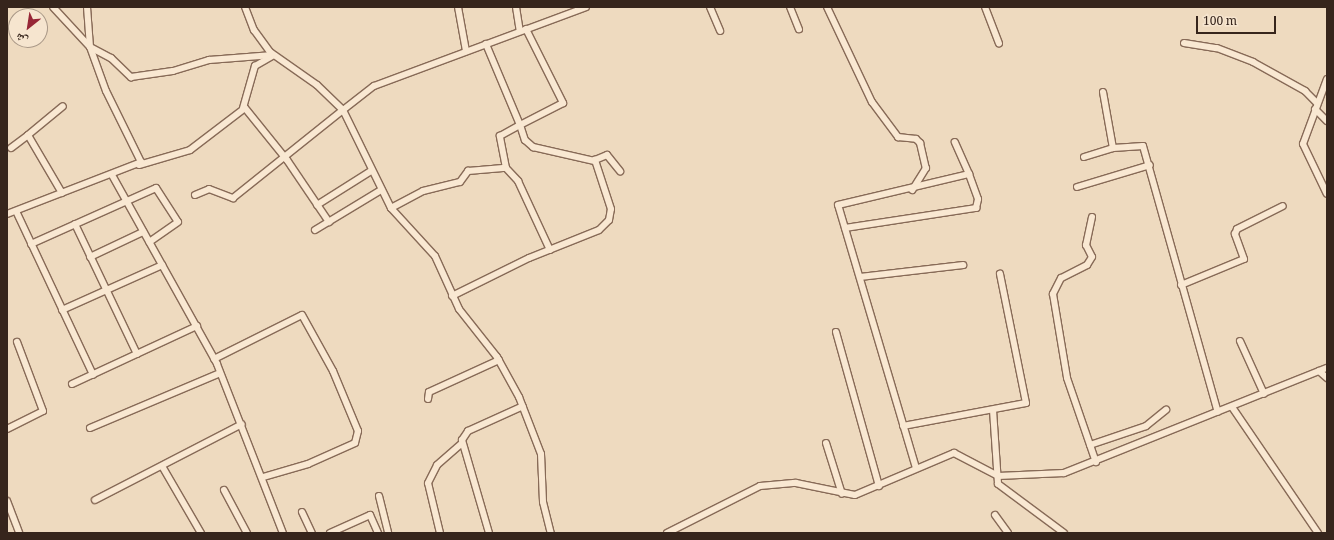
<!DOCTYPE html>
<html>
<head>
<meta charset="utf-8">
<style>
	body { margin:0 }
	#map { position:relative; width:1334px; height:540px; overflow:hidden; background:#eedabf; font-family:Georgia,"Noto Naskh Arabic",serif }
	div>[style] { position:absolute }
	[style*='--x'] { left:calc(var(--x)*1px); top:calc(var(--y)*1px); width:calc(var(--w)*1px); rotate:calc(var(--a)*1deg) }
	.roads { filter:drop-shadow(1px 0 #876a57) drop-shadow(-1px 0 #876a57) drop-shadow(0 1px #876a57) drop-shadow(0 -1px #876a57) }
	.minor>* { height:6px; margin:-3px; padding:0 3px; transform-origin:3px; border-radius:3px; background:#f9e8d2 }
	span { translate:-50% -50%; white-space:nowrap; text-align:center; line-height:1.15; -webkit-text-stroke:3px #f6e5cf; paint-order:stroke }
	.frame { position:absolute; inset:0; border:8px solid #36251c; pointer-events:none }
	.north { position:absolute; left:8px; top:8px; width:40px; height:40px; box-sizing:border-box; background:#f6e5cf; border:1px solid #a99887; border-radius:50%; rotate:210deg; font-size:11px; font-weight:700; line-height:16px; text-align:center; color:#36251c }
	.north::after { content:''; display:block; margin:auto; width:14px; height:18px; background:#972636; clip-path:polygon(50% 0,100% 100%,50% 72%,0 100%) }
	.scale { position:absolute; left:1196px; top:16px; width:80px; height:18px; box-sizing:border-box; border:2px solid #36251c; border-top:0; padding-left:5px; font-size:12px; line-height:14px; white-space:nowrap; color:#36251c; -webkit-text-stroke:3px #f6e5cf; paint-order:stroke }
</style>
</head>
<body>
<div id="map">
	<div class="roads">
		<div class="minor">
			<i style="--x:87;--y:7;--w:40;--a:85.7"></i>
			<i style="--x:90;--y:47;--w:24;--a:28"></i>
			<i style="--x:111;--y:58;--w:28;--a:44"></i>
			<i style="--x:131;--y:77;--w:42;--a:-8.1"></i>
			<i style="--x:173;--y:71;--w:38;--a:-17"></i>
			<i style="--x:209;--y:60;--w:64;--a:-4.5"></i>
			<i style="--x:245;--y:7;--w:25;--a:69"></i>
			<i style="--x:254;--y:30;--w:27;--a:54"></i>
			<i style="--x:270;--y:52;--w:57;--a:35.1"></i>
			<i style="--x:317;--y:85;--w:36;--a:44"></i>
			<i style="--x:343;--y:110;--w:39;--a:-38"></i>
			<i style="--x:374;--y:86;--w:226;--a:-20.4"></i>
			<i style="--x:458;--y:7;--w:45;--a:79.7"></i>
			<i style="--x:516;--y:7;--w:24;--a:81"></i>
			<i style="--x:710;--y:7;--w:26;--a:67"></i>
			<i style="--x:790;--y:7;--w:24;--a:68"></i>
			<i style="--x:827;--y:7;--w:105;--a:64.7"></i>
			<i style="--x:872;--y:102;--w:44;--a:53.4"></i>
			<i style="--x:898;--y:137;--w:18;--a:6"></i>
			<i style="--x:916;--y:139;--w:6;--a:45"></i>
			<i style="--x:920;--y:143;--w:26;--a:77"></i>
			<i style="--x:926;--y:168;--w:26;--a:122"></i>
			<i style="--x:985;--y:7;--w:39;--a:69"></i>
			<i style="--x:526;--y:29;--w:83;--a:63.4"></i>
			<i style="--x:563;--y:103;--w:48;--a:152.9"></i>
			<i style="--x:520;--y:125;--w:16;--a:72"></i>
			<i style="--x:525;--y:140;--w:11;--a:41"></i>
			<i style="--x:533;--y:147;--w:63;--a:12.9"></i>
			<i style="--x:1184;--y:43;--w:33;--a:9"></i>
			<i style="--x:1217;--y:48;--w:39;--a:21"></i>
			<i style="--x:1253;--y:62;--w:60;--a:29.1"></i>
			<i style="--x:1305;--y:91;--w:17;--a:45"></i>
			<i style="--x:1327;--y:79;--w:69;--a:110.3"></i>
			<i style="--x:1303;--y:144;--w:55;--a:64.4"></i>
			<i style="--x:1103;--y:92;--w:57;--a:79.9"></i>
			<i style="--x:243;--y:108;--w:44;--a:-74.1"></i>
			<i style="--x:255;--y:66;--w:20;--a:-30"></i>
			<i style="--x:1315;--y:109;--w:17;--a:45"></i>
			<i style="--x:11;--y:148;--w:21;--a:-37"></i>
			<i style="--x:1084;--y:157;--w:30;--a:-17"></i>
			<i style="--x:1113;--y:148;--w:30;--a:-4"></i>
			<i style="--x:1143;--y:146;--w:276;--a:74.3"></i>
			<i style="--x:139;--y:165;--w:53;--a:-16.4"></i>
			<i style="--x:190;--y:150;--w:69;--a:-37.4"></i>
			<i style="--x:245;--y:108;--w:67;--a:51.1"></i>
			<i style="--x:287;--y:160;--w:75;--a:55.9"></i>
			<i style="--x:506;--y:168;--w:18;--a:47"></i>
			<i style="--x:518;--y:181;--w:76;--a:65.1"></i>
			<i style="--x:112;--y:175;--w:216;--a:60.9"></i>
			<i style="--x:217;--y:364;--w:181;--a:68.7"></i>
			<i style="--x:1077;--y:187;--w:76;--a:-16.8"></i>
			<i style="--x:62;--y:193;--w:67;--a:-120.4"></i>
			<i style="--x:28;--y:135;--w:45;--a:-39.6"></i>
			<i style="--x:195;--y:195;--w:15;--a:-23"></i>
			<i style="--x:209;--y:189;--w:26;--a:21"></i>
			<i style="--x:233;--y:198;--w:141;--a:-38.7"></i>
			<i style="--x:343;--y:110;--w:109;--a:63.9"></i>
			<i style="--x:391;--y:208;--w:65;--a:47.5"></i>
			<i style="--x:435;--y:256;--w:58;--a:65.6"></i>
			<i style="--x:459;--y:309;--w:61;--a:51.6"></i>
			<i style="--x:497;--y:357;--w:46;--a:61.2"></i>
			<i style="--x:519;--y:397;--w:61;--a:68.9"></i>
			<i style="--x:541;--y:454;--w:48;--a:87.6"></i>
			<i style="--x:543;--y:502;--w:32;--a:76"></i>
			<i style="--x:317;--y:205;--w:64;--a:-32.2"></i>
			<i style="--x:391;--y:208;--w:36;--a:-28"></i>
			<i style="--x:423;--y:191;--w:38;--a:-14"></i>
			<i style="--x:460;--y:182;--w:14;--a:-54"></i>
			<i style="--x:468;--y:171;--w:38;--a:-5"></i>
			<i style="--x:506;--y:168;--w:33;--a:-101"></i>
			<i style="--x:500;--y:136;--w:23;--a:-29"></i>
			<i style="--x:520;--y:125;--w:88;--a:-112.8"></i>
			<i style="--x:16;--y:211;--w:181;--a:64.8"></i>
			<i style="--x:7;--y:214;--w:144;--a:-21.2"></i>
			<i style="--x:141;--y:162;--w:79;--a:-116.2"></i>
			<i style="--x:106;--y:91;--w:47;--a:-110"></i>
			<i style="--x:90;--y:47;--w:54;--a:-132.8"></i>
			<i style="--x:1092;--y:217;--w:29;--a:102"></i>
			<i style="--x:1086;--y:245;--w:13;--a:63"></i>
			<i style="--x:1092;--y:257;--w:9;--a:122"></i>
			<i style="--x:1087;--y:265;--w:29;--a:153"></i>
			<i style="--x:1061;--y:278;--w:18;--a:117"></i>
			<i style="--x:1053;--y:294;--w:85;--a:80.5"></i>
			<i style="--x:1067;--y:378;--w:89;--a:71"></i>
			<i style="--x:75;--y:224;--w:144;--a:64.5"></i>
			<i style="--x:845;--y:228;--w:133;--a:-8.7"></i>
			<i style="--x:976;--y:208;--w:9;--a:-77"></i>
			<i style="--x:978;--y:199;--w:27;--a:-110"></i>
			<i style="--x:315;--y:230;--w:77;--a:-31.2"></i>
			<i style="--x:31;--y:244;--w:137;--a:-24.1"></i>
			<i style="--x:156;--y:188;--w:40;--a:57.1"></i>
			<i style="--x:178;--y:222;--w:35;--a:145"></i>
			<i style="--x:90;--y:257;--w:59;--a:-25.3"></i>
			<i style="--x:860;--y:277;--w:104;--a:-6.6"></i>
			<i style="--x:1181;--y:285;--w:68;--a:-22.4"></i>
			<i style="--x:1244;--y:259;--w:27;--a:-110"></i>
			<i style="--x:1235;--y:234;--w:5;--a:-68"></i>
			<i style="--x:1237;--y:229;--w:51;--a:-26.6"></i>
			<i style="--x:452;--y:296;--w:86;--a:-26.3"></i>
			<i style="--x:529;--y:258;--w:75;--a:-21.8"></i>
			<i style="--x:599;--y:230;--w:14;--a:-45"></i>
			<i style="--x:609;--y:220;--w:11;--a:-80"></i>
			<i style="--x:611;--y:209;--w:52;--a:-108.1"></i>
			<i style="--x:595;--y:160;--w:13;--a:-23"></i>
			<i style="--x:607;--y:155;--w:21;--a:51"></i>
			<i style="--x:62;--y:310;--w:110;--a:-24.2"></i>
			<i style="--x:836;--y:332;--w:160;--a:74.4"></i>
			<i style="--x:1240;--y:341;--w:58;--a:65.6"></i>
			<i style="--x:214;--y:359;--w:98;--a:-26.6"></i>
			<i style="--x:302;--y:315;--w:64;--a:61"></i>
			<i style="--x:333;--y:371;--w:65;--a:67.4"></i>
			<i style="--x:358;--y:431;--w:12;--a:104"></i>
			<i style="--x:355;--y:443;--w:51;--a:155.9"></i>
			<i style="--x:308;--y:464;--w:47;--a:163.9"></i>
			<i style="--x:1319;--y:371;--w:11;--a:41"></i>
			<i style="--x:72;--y:384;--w:138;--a:-24.9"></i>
			<i style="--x:428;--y:399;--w:7;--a:-82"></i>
			<i style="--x:429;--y:392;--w:77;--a:-24.6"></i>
			<i style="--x:1232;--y:407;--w:153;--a:55.7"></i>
			<i style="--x:993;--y:410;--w:74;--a:86.1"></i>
			<i style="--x:998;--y:484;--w:82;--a:36.6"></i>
			<i style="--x:903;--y:426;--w:125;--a:-10.6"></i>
			<i style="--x:1026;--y:403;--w:132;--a:-101.4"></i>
			<i style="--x:90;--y:428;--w:141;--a:-22.9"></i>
			<i style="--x:7;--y:429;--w:40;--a:-26.6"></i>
			<i style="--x:43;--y:411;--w:74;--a:-110.6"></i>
			<i style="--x:826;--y:443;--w:53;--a:72.6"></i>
			<i style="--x:1090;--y:445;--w:59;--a:-18.7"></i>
			<i style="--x:1146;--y:426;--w:26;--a:-39"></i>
			<i style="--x:162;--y:466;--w:78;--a:59.8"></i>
			<i style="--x:916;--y:468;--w:274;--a:-106.5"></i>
			<i style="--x:838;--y:205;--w:135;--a:-13.3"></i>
			<i style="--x:969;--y:174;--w:35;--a:-114"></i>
			<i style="--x:224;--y:490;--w:49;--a:61.9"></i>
			<i style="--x:379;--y:496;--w:38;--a:76"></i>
			<i style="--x:95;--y:500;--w:165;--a:-27.3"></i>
			<i style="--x:7;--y:501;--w:34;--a:69"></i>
			<i style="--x:302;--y:512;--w:23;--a:65"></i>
			<i style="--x:995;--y:515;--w:22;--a:54"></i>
			<i style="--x:330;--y:533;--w:44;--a:-24.2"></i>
			<i style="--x:370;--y:515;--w:20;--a:66"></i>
			<i style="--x:440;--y:533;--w:51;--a:-103.5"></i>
			<i style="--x:428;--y:483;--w:20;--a:-63"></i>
			<i style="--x:437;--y:465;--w:33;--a:-41"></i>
			<i style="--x:489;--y:533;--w:97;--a:-106.2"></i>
			<i style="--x:462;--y:440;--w:11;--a:-56"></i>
			<i style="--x:468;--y:431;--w:60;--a:-24.4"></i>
			<i style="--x:667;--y:533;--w:104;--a:-26.8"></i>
			<i style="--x:760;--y:486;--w:36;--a:-5"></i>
			<i style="--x:796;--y:483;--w:60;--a:11.5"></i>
			<i style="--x:855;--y:495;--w:108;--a:-23"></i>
			<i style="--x:954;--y:453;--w:50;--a:27.6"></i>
			<i style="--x:998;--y:476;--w:66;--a:-2.6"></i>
			<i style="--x:1064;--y:473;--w:283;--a:-21.8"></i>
		</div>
	</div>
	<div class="frame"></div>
	<div class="north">ش</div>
	<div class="scale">100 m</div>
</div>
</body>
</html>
